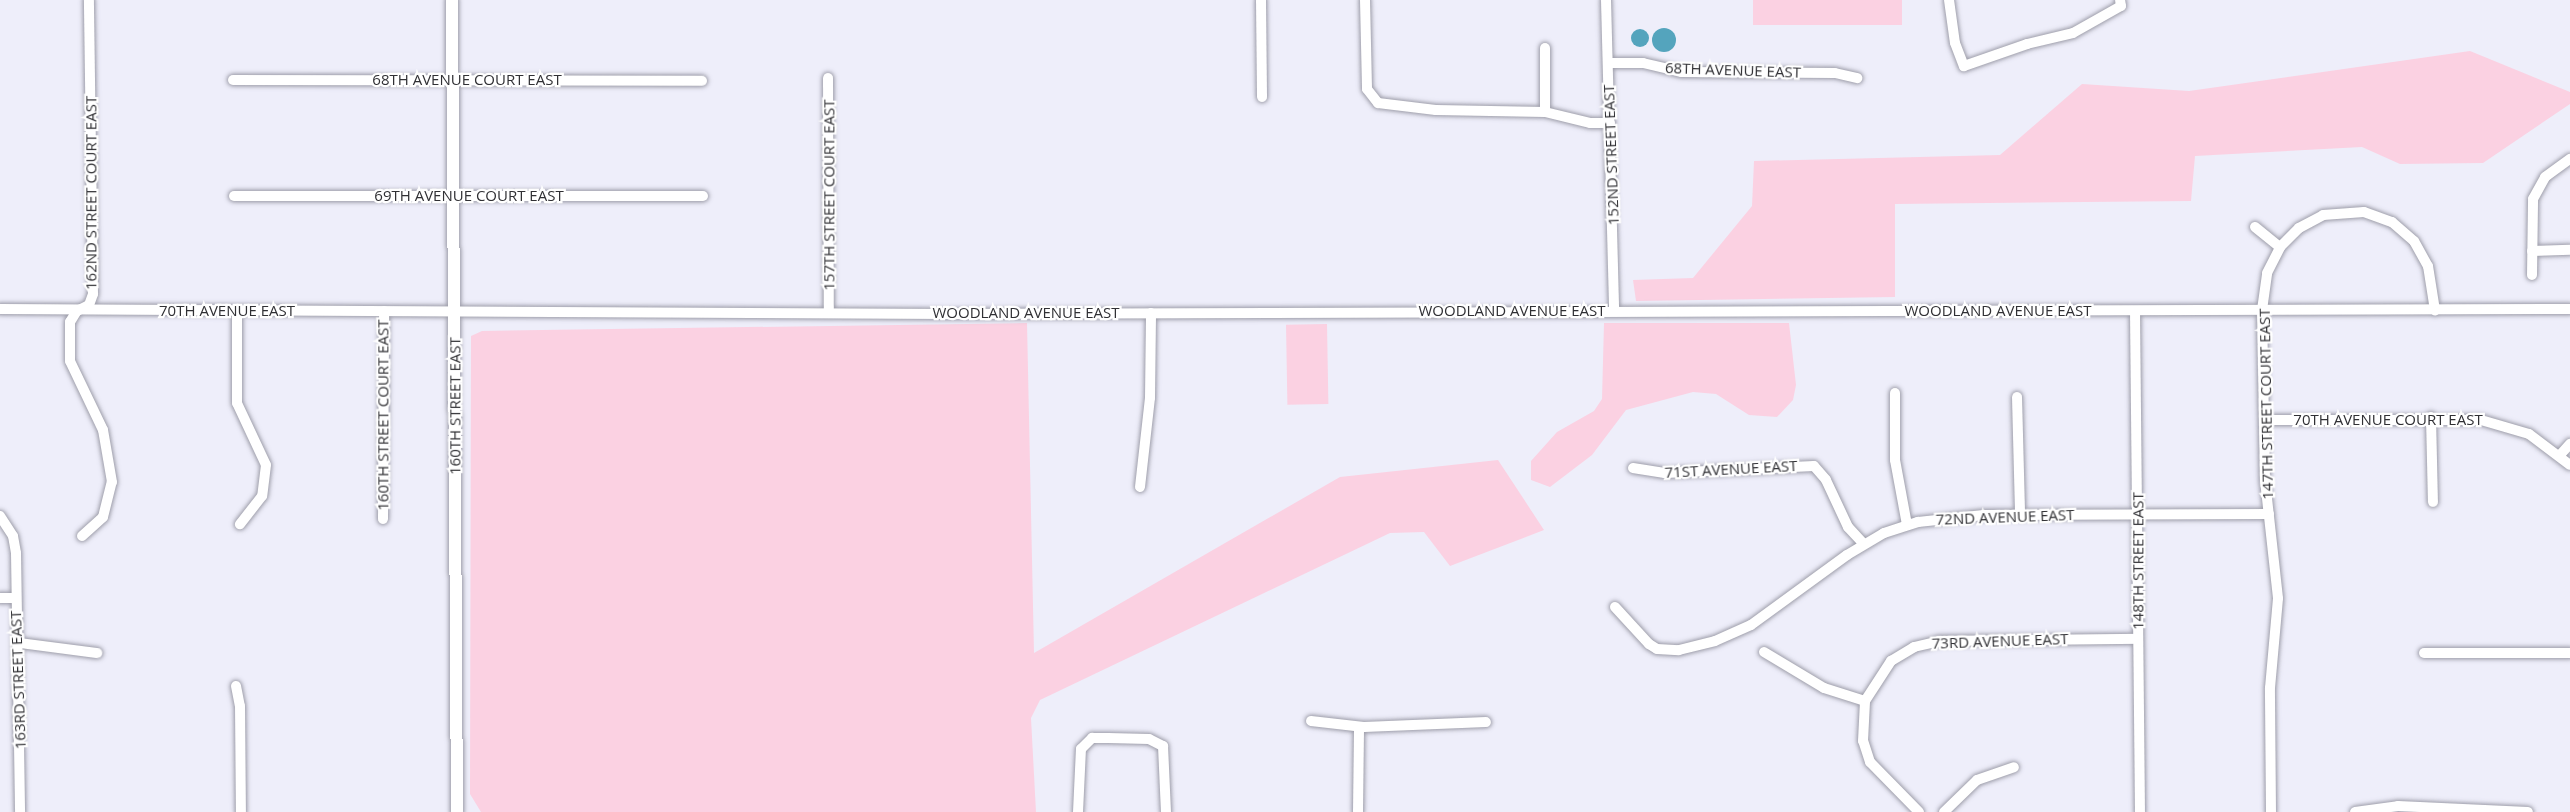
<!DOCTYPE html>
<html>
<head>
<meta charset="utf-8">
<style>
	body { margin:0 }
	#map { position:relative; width:2570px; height:812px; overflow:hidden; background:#eeeefa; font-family:"Open Sans",sans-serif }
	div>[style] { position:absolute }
	.green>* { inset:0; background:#fbd1e2; transform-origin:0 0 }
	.water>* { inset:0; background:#54a4bd }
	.round { border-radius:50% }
	.roads { filter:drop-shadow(0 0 2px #9e9eaa) drop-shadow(0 0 2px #9e9eaa) }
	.minor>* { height:10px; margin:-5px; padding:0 5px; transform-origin:5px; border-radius:5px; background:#fff }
	.major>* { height:12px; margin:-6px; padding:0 6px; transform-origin:6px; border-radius:6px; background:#fff }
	span { translate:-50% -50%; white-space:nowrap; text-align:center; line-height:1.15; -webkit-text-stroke:4.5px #fff; paint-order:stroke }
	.street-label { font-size:15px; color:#303034 }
</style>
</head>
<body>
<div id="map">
	<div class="green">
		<i style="left:1753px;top:0;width:149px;height:25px"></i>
		<i style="clip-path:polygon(2470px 51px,2570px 92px,2570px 104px,2483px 163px,2400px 164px,2362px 147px,2195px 156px,2191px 201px,1895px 204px,1895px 297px,1636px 301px,1633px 280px,1693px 278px,1752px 206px,1754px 161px,2000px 155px,2082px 84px,2189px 91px)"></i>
		<i style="clip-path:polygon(1027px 323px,1034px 653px,1340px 477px,1498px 460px,1544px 530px,1450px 566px,1424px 532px,1390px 533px,1040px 700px,1031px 718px,1036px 812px,481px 812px,470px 794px,471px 336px,482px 331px)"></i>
		<i style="clip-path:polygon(1604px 323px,1789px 323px,1796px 385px,1793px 400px,1777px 417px,1749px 415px,1716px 394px,1693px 392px,1626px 410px,1592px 455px,1550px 487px,1531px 480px,1531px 461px,1557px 432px,1594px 411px,1602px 399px)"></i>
		<i style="left:1327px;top:324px;width:80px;height:41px;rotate:89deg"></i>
	</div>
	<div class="water">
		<i class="round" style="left:1652px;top:28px;width:24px;height:24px"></i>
		<i class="round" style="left:1631px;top:29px;width:18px;height:18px"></i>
	</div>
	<div class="roads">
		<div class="minor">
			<i style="left:1261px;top:0;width:97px;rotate:89.4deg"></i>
			<i style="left:1365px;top:0;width:89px;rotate:88.7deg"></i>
			<i style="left:1367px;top:89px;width:18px;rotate:52deg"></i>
			<i style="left:1378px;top:103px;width:58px;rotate:6.9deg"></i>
			<i style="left:1436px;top:110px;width:109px;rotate:1.1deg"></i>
			<i style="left:1545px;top:112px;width:46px;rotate:13.7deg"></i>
			<i style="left:1590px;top:123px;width:20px"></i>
			<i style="left:1606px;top:0;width:310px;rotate:88.5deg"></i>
			<i style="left:1949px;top:0;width:43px;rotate:82.1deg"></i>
			<i style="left:1955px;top:43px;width:25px;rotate:69deg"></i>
			<i style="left:1964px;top:66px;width:67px;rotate:-19.2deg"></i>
			<i style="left:2027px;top:44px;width:47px;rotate:-13.4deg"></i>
			<i style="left:2073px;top:33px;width:55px;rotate:-29.4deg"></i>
			<i style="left:2121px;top:6px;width:6px;rotate:-99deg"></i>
			<i style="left:1545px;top:48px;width:64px;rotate:90deg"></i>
			<i style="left:1608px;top:63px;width:35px"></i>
			<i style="left:1643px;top:63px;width:39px;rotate:13deg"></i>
			<i style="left:1681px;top:72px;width:154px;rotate:0.4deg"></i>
			<i style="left:1835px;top:73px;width:23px;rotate:13deg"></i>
			<i style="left:828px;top:78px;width:234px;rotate:89.8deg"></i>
			<i style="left:233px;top:80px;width:469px;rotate:0.1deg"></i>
			<i style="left:234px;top:196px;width:469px"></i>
			<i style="left:2255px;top:227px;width:32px;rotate:39deg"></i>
			<i style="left:2532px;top:251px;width:38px;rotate:-2deg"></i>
			<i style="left:2532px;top:275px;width:76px;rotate:-89.2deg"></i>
			<i style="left:2533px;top:199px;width:25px;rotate:-61deg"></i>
			<i style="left:2545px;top:177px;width:31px;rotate:-36deg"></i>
			<i style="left:0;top:309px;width:950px;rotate:0.3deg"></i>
			<i style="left:950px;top:314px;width:1620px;rotate:-0.18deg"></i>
			<i style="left:237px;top:311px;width:92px;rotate:90deg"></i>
			<i style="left:237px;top:403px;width:68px;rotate:64.9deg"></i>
			<i style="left:266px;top:465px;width:31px;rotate:97deg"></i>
			<i style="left:262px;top:496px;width:36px;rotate:128deg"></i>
			<i style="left:2135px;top:311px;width:501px;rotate:89.43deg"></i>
			<i style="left:1895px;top:393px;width:67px;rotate:90deg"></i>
			<i style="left:1895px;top:460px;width:66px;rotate:79.5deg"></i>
			<i style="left:2017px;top:397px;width:118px;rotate:88.5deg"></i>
			<i style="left:2431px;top:417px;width:85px;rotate:88.7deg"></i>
			<i style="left:2264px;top:420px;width:217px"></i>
			<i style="left:2481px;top:420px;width:50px;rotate:16.3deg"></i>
			<i style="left:2529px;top:434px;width:51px;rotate:37.1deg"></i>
			<i style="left:2560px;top:455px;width:15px;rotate:-48deg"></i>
			<i style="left:1633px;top:468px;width:32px;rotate:9deg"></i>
			<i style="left:1665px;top:473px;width:149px;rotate:-2.7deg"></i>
			<i style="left:1814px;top:466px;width:18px;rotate:49deg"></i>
			<i style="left:1826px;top:480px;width:52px;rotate:64.9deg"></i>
			<i style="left:1848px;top:527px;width:23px;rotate:47deg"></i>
			<i style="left:1140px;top:487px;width:90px;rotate:-83.6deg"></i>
			<i style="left:1150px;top:398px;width:85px;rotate:-89.3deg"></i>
			<i style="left:0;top:516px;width:24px;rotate:57deg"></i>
			<i style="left:13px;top:536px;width:17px;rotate:80deg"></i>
			<i style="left:16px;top:553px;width:259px;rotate:89.1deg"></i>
			<i style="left:383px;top:519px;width:208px;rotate:-89.7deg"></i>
			<i style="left:82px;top:536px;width:28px;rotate:-42deg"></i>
			<i style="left:103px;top:517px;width:36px;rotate:-76deg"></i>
			<i style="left:112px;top:482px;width:53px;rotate:-99.8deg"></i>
			<i style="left:103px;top:430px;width:76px;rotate:-115.6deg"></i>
			<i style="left:70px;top:361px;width:39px;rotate:-90deg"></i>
			<i style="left:70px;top:322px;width:13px;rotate:-58deg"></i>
			<i style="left:77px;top:311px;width:13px;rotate:-27deg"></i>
			<i style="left:89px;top:305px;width:12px;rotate:-70deg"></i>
			<i style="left:93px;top:294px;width:294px;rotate:-90.8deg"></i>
			<i style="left:0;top:598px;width:14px"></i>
			<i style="left:1615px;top:607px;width:50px;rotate:47.4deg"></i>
			<i style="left:1649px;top:644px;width:9px;rotate:32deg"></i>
			<i style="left:1657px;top:649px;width:22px;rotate:3deg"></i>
			<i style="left:1679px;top:650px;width:37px;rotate:-14deg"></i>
			<i style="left:1715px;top:641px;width:39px;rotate:-24deg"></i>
			<i style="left:1751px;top:625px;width:119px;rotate:-36.1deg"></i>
			<i style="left:1847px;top:555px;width:43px;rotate:-30.7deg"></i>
			<i style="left:1884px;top:533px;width:36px;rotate:-18deg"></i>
			<i style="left:1918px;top:522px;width:66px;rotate:-6.1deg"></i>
			<i style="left:1984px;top:515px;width:285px;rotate:-0.2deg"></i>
			<i style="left:20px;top:643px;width:78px;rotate:7.4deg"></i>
			<i style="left:1764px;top:652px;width:70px;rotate:31deg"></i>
			<i style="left:1824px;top:688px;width:43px;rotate:17.6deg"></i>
			<i style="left:2424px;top:653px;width:146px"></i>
			<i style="left:236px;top:686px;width:20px;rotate:79deg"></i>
			<i style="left:240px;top:706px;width:106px;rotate:89.5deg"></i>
			<i style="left:1311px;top:721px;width:53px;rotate:6.5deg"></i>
			<i style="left:1364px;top:727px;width:122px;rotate:-2.3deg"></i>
			<i style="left:1078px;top:812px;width:63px;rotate:-87.3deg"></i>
			<i style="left:1081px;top:749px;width:16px;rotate:-45deg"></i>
			<i style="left:1092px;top:738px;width:16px"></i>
			<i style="left:1108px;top:738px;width:41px;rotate:1.4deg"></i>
			<i style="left:1149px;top:739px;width:16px;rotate:27deg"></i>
			<i style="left:1163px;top:746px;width:66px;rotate:87.4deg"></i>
			<i style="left:1358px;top:812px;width:85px;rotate:-89.3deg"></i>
			<i style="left:1919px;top:812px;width:70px;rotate:-134.4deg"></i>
			<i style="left:1870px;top:762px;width:22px;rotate:-108deg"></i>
			<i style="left:1863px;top:741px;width:40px;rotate:-87.1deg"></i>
			<i style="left:1865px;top:701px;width:48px;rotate:-57deg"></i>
			<i style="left:1891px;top:661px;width:27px;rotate:-31deg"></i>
			<i style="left:1914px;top:647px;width:26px;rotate:-13deg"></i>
			<i style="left:1939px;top:641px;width:199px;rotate:-0.6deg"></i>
			<i style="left:1944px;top:812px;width:46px;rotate:-44.1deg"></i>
			<i style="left:1977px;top:780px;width:39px;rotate:-19deg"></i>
			<i style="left:2271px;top:812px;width:124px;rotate:-90.5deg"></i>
			<i style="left:2270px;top:688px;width:90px;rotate:-84.9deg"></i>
			<i style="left:2278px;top:598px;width:119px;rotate:-96.3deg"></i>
			<i style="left:2265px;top:480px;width:170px;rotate:-91deg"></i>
			<i style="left:2262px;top:310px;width:37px;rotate:-82deg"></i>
			<i style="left:2267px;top:273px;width:29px;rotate:-63deg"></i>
			<i style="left:2280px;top:247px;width:27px;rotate:-45deg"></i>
			<i style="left:2299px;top:228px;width:27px;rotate:-28deg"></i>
			<i style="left:2323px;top:215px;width:41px;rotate:-4.2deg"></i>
			<i style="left:2364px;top:212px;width:30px;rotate:20deg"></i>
			<i style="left:2392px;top:222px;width:29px;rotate:41deg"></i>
			<i style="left:2414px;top:241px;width:29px;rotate:61deg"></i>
			<i style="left:2428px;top:266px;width:45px;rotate:81deg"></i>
			<i style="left:2355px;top:812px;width:43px;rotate:-7.9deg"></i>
			<i style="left:2398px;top:806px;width:130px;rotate:2.6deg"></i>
		</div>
		<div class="major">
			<i style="left:452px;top:0;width:812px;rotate:89.65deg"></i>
		</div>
	</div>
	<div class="street-label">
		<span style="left:1733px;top:70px;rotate:2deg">68TH AVENUE EAST</span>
		<span style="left:467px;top:80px">68TH AVENUE COURT EAST</span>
		<span style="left:1611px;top:155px;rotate:-92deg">152ND STREET EAST</span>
		<span style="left:91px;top:193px;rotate:-90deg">162ND STREET COURT EAST</span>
		<span style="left:829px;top:195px;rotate:-90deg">157TH STREET COURT EAST</span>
		<span style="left:469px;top:196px">69TH AVENUE COURT EAST</span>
		<span style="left:227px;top:311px">70TH AVENUE EAST</span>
		<span style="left:1512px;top:311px">WOODLAND AVENUE EAST</span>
		<span style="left:1998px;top:311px">WOODLAND AVENUE EAST</span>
		<span style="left:1026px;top:313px">WOODLAND AVENUE EAST</span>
		<span style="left:2266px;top:404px;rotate:-91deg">147TH STREET COURT EAST</span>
		<span style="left:455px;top:406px;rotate:-90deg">160TH STREET EAST</span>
		<span style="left:383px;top:415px;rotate:-90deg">160TH STREET COURT EAST</span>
		<span style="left:2388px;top:420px">70TH AVENUE COURT EAST</span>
		<span style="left:1731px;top:469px;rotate:-3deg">71ST AVENUE EAST</span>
		<span style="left:2005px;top:517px;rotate:-2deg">72ND AVENUE EAST</span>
		<span style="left:2138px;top:561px;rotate:-90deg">148TH STREET EAST</span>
		<span style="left:2000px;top:641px;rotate:-2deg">73RD AVENUE EAST</span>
		<span style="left:18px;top:680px;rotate:-92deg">163RD STREET EAST</span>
	</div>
</div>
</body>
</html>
